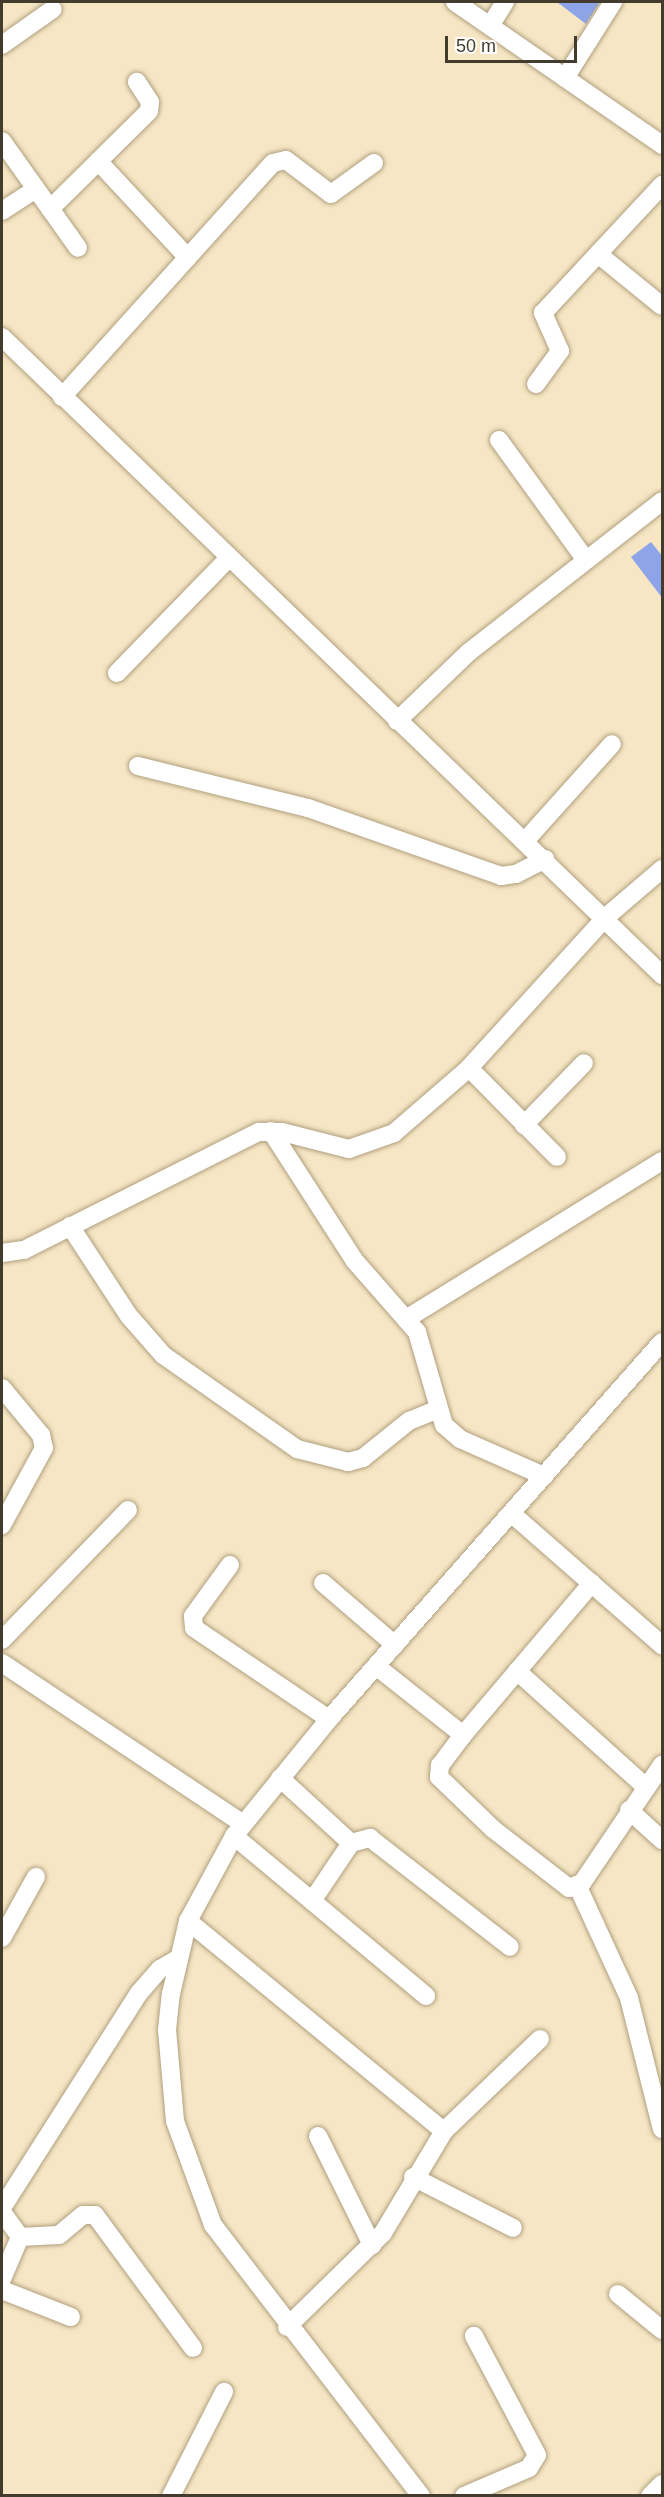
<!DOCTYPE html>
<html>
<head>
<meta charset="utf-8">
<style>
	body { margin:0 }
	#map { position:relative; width:664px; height:2497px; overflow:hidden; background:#f6e6c3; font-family:Arial,sans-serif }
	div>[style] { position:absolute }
	.building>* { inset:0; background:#8da5e8 }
	.roads { filter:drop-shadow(0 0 2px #b0a080) drop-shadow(0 0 2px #b0a080) }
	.minor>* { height:18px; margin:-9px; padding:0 9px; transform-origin:9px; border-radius:9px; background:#fff }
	span { translate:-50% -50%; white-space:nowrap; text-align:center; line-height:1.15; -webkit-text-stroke:5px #fff; paint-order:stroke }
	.frame { position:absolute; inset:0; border:3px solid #433c2e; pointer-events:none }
	.scale { position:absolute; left:445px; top:36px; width:132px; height:27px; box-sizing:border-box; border:3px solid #433c2e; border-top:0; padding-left:8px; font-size:18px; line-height:21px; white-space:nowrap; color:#433c2e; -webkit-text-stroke:4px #fff; paint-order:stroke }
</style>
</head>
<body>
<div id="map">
	<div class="building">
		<i style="clip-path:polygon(557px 2px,600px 2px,586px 24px)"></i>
		<i style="clip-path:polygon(651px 542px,663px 557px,663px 599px,631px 557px)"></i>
	</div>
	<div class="roads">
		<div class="minor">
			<i style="left:455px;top:2px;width:252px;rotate:34.6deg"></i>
			<i style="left:490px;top:26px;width:28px;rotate:-58deg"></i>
			<i style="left:2px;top:45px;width:62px;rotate:-35.2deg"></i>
			<i style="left:565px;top:78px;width:90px;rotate:-57.7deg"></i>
			<i style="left:2px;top:141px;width:131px;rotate:54.6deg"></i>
			<i style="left:98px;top:161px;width:132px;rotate:47.1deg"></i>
			<i style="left:50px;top:209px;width:139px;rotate:-44.7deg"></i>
			<i style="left:149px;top:111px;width:9px;rotate:-84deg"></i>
			<i style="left:150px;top:102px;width:24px;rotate:-123deg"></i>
			<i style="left:2px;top:211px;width:40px;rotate:-32.9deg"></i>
			<i style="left:598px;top:254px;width:82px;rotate:39.1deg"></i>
			<i style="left:2px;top:337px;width:918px;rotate:44.03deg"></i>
			<i style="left:536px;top:384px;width:41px;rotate:-54deg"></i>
			<i style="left:560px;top:351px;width:42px;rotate:-114.1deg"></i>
			<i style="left:543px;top:313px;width:175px;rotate:-47.1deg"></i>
			<i style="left:62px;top:397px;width:315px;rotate:-48deg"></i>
			<i style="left:273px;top:163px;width:13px;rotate:-13deg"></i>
			<i style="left:286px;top:160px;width:56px;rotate:37.1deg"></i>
			<i style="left:331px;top:194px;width:53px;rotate:-35.8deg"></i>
			<i style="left:499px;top:440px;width:148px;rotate:54.1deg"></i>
			<i style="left:117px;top:673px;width:159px;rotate:-45.8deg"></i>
			<i style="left:397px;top:721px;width:100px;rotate:-43.8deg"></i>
			<i style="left:469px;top:652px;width:245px;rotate:-38deg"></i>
			<i style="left:138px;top:766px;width:175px;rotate:13.9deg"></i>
			<i style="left:308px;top:808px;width:205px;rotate:19.4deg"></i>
			<i style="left:501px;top:876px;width:15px;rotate:-8deg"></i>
			<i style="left:516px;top:874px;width:33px;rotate:-27deg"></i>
			<i style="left:525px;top:841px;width:130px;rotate:-48.1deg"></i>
			<i style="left:469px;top:1068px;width:125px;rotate:45.3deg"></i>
			<i style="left:524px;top:1125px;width:86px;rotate:-45.9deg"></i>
			<i style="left:271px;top:1131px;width:153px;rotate:57.2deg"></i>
			<i style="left:354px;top:1260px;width:96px;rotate:48.8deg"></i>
			<i style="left:417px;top:1332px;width:97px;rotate:73.8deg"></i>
			<i style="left:444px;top:1425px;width:21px;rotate:41deg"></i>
			<i style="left:460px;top:1439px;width:92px;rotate:23.8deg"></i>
			<i style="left:70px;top:1226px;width:108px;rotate:56.8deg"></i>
			<i style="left:129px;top:1316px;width:52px;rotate:48.9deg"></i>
			<i style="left:163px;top:1355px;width:164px;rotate:35deg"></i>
			<i style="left:297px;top:1449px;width:53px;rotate:14.3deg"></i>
			<i style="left:348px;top:1462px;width:16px;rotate:-15deg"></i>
			<i style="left:363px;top:1458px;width:59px;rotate:-38.8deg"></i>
			<i style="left:409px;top:1421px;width:29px;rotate:-22deg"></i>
			<i style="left:2px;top:1253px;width:22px;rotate:-8deg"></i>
			<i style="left:24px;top:1250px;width:263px;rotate:-26.7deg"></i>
			<i style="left:259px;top:1132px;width:23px"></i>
			<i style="left:282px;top:1132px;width:69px;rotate:14.2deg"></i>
			<i style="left:349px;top:1149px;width:48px;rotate:-19.6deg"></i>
			<i style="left:394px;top:1133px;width:99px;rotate:-40.9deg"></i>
			<i style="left:469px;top:1068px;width:204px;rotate:-47.8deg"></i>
			<i style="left:606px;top:917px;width:74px;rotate:-40.6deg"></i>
			<i style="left:406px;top:1319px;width:301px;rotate:-31.7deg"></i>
			<i style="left:2px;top:1388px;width:61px;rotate:50.3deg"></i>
			<i style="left:41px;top:1435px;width:13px;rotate:77deg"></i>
			<i style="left:44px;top:1448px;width:88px;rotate:118.6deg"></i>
			<i style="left:511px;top:1513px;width:201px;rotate:41.2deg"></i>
			<i style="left:230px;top:1565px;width:63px;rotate:126deg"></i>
			<i style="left:193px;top:1616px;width:12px;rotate:85deg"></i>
			<i style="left:194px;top:1628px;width:163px;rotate:34deg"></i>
			<i style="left:323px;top:1583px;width:95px;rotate:40.7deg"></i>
			<i style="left:592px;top:1583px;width:199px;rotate:130.3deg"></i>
			<i style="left:463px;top:1735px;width:38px;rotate:127deg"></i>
			<i style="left:440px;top:1765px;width:12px;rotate:95deg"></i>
			<i style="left:439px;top:1777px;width:75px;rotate:43.9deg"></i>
			<i style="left:493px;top:1829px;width:96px;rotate:37.8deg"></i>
			<i style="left:569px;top:1888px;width:14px;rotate:-21deg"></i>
			<i style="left:582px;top:1883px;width:143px;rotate:-55.9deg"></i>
			<i style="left:2px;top:1640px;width:181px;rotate:-45.9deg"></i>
			<i style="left:2px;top:1663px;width:290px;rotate:33.7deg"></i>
			<i style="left:376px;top:1666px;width:111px;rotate:38.4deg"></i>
			<i style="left:517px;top:1671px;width:173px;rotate:42deg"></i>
			<i style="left:280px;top:1778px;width:96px;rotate:42.5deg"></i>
			<i style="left:629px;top:1810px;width:45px;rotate:42.3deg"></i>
			<i style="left:234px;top:1836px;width:250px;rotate:39.8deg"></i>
			<i style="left:578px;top:1887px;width:122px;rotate:65.3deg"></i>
			<i style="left:629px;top:1998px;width:135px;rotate:75.9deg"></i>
			<i style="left:312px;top:1901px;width:70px;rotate:-56.1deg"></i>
			<i style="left:351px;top:1843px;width:20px;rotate:-15deg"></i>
			<i style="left:370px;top:1838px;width:177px;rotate:37.9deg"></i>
			<i style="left:188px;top:1921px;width:331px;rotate:39.4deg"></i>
			<i style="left:2px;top:1938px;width:70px;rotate:-60.9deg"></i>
			<i style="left:318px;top:2136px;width:122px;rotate:63.6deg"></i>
			<i style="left:413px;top:2177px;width:112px;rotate:27deg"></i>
			<i style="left:2px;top:2208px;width:255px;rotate:-57.5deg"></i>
			<i style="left:139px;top:1993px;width:32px;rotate:-49deg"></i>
			<i style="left:160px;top:1969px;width:22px;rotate:-30deg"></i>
			<i style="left:2px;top:2212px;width:31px;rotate:54deg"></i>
			<i style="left:20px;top:2237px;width:46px;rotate:113.2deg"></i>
			<i style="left:20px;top:2237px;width:39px;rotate:-3deg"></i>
			<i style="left:59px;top:2235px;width:31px;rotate:-40deg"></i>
			<i style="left:83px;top:2215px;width:12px"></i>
			<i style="left:95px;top:2215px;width:165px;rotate:53.6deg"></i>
			<i style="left:2px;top:2290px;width:74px;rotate:21.4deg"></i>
			<i style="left:618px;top:2294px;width:57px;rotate:39.3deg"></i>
			<i style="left:287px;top:2327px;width:134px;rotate:-44.4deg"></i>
			<i style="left:383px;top:2233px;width:119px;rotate:-59.1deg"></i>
			<i style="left:444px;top:2131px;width:133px;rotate:-43.8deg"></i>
			<i style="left:171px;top:2496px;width:117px;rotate:-63deg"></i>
			<i style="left:421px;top:2496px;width:342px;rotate:-127.5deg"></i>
			<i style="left:213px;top:2225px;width:111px;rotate:-110.1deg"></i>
			<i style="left:175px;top:2121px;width:91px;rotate:-95deg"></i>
			<i style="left:167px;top:2030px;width:36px;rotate:-84deg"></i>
			<i style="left:171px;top:1994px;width:75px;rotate:-76.9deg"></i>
			<i style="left:188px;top:1921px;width:97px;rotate:-61.6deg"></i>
			<i style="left:234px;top:1836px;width:151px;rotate:-50.9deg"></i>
			<i style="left:329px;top:1719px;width:503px;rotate:-48.55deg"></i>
			<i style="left:464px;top:2496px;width:71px;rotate:-23.3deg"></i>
			<i style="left:529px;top:2468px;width:15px;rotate:-58deg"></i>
			<i style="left:537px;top:2455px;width:135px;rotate:-117.9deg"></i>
			<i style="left:650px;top:2496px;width:17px;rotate:-45deg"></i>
		</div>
	</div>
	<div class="frame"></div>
	<div class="scale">50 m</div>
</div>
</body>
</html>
